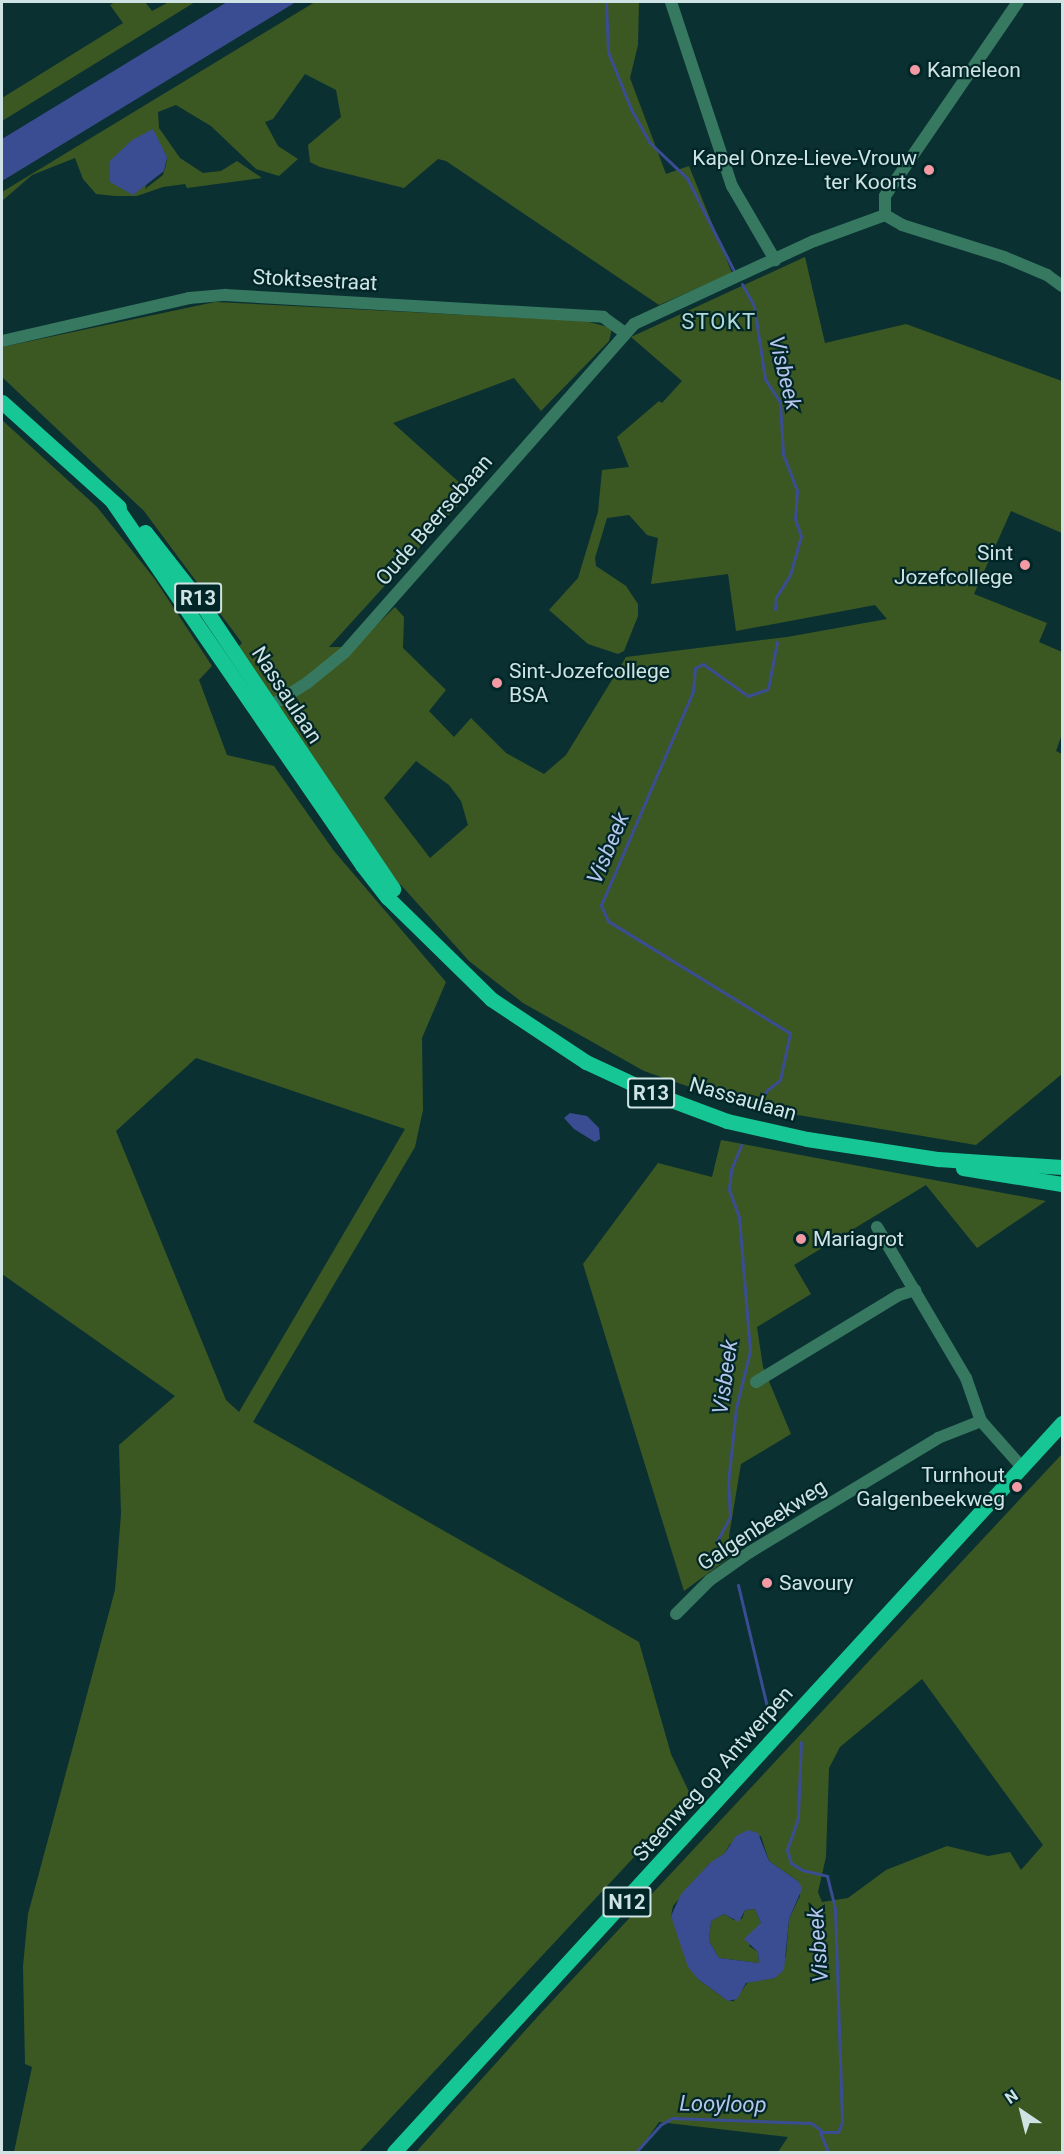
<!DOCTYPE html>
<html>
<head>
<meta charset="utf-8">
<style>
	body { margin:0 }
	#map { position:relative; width:1064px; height:2154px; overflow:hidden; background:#0b3032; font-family:Roboto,sans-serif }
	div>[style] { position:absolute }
	.green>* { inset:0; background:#3c5822 }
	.water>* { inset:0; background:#3a4d92 }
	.stream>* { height:3px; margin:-1.5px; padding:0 1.5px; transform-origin:1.5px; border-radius:1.5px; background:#3a4d92 }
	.minor>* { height:12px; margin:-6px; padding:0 6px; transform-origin:6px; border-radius:6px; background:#377960 }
	.major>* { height:15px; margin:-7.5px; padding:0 7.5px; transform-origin:7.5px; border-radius:7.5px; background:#16c795 }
	.dots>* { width:16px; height:16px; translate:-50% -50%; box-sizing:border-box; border:3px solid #012628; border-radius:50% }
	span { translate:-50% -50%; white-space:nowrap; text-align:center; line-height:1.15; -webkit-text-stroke:4.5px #012628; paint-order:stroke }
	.shield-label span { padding:2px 4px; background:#012628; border:2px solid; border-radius:4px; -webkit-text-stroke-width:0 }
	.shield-label { font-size:20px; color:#d0e3e4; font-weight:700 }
	.poi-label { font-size:21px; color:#d0e3e4 }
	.left { translate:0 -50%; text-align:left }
	.right { translate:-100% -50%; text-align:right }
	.street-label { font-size:21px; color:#d0e3e4 }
	.neighbourhood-label { font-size:22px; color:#b2d9db; letter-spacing:1.5px }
	.water-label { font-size:22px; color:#b7c5ed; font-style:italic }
	.frame { position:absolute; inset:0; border:3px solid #d0e3e4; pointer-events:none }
	.north { position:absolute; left:992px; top:2082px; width:60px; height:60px; -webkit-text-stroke:4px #012628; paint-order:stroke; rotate:325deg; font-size:16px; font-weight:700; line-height:24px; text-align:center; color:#d0e3e4 }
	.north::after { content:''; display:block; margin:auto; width:21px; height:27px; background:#d0e3e4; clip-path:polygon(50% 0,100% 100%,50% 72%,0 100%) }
</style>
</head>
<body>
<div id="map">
	<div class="green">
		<i style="clip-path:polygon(115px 2px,145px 2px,152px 11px,169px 2px,195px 2px,2px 121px,2px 98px,123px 23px,110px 5px)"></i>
		<i style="clip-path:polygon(evenodd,315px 2px,639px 2px,638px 45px,630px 78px,666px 174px,689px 166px,732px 273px,659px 305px,446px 161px,438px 159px,404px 188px,320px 167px,310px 162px,308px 145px,341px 117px,336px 90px,305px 74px,273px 119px,265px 122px,278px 146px,298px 159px,279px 176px,256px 169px,211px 126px,176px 105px,158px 112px,159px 128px,180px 158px,203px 173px,221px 171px,237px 161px,262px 178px,187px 188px,185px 184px,163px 187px,137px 196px,115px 196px,96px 194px,83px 179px,75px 158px,32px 175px,2px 201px,2px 192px,315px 2px,158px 140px,167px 157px,166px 165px,163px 175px,145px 189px,158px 140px)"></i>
		<i style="clip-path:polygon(evenodd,805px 257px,825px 343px,906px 324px,1062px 381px,1062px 533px,1011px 511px,974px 594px,1047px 623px,1039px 642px,1062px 652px,1062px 734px,1056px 751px,1062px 754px,1062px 1074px,976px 1145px,744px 1106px,644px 1071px,523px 1003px,469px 961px,401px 885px,390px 880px,237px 648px,242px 643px,144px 511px,2px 377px,2px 347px,215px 302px,585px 321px,612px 328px,609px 341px,541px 411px,514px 378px,393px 423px,470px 492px,329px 647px,354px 647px,395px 607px,404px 617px,403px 648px,446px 690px,429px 711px,454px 737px,471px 718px,506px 753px,544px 774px,566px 755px,626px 657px,787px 637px,887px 619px,875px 605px,736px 631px,728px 574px,651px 584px,658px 538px,647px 535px,629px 515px,607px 518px,595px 558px,596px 566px,626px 586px,638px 604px,638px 616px,624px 651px,618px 654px,588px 644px,549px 610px,578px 578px,598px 512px,602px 470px,629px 467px,617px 437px,659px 401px,662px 403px,682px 381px,631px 337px,805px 257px,416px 761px,449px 785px,461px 801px,468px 825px,430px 858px,384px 798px,416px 761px)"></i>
		<i style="clip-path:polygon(evenodd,2px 420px,97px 507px,154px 578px,212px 666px,199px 680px,227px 755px,274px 766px,334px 851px,446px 982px,422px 1038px,423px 1110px,415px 1147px,253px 1422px,639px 1642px,671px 1754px,691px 1796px,359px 2152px,14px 2152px,32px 2067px,25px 2064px,23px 1966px,28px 1914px,115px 1590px,121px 1514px,119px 1445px,175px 1396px,2px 1274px,2px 420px,196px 1058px,405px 1129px,239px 1412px,226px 1400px,116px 1131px,196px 1058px)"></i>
		<i style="clip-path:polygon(721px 1140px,1046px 1201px,977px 1248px,926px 1185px,794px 1265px,811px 1294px,757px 1327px,763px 1367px,791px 1434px,741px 1464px,729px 1536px,733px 1555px,684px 1591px,583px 1264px,658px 1163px,712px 1177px)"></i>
		<i style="clip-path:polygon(evenodd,1062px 1454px,1062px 2152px,778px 2152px,788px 2137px,659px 2122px,638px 2152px,416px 2152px,540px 2014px,1062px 1454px,922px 1679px,1043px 1845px,1021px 1870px,1010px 1852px,988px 1856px,947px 1846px,886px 1870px,848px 1898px,822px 1902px,818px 1892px,826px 1857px,829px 1768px,840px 1747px,922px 1679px,1062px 1454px,761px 1836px,769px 1861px,799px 1882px,800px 1896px,789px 1919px,786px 1956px,775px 1978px,748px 1982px,734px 2001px,728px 2001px,698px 1979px,671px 1916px,673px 1906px,709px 1864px,725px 1853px,730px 1844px,761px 1836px)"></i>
		<i style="clip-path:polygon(755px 1909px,761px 1923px,749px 1946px,758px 1952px,759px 1963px,719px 1958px,709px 1941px,711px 1921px,724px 1914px,734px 1920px,742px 1919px,745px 1910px)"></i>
	</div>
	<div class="water">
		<i style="clip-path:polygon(227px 2px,296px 2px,2px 181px,2px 139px)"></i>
		<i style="clip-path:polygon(153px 129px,167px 157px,164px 171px,133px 195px,110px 182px,110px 161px,132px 140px)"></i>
		<i style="clip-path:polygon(570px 1113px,587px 1116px,599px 1128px,600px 1139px,595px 1142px,574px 1129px,564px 1118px)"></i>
		<i style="clip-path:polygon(evenodd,748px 1830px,758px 1833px,769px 1861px,799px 1882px,802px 1889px,789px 1919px,784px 1970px,775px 1978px,746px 1983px,737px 1999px,728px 2001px,698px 1979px,688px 1967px,671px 1916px,681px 1894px,711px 1862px,725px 1853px,736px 1836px,748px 1830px,755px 1909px,761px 1923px,744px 1939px,758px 1952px,759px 1963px,719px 1958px,709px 1941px,711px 1921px,724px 1914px,739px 1922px,745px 1910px,755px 1909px)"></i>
	</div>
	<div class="stream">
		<i style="left:606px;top:2px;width:50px;rotate:87.7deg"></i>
		<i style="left:608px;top:52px;width:61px;rotate:68deg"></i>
		<i style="left:631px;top:109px;width:38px;rotate:61deg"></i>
		<i style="left:649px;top:142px;width:52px;rotate:43.5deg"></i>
		<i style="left:687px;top:178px;width:106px;rotate:63.2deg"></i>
		<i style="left:742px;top:284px;width:25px;rotate:61deg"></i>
		<i style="left:754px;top:306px;width:74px;rotate:81.4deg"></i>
		<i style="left:765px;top:379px;width:27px;rotate:57deg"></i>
		<i style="left:780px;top:402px;width:52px;rotate:86.7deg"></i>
		<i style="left:783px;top:454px;width:40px;rotate:69deg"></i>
		<i style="left:797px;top:491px;width:28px;rotate:94deg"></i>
		<i style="left:795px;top:519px;width:18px;rotate:71deg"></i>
		<i style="left:801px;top:536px;width:41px;rotate:105.8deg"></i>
		<i style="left:790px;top:575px;width:26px;rotate:122deg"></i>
		<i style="left:776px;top:597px;width:12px;rotate:95deg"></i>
		<i style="left:758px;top:1107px;width:18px;rotate:-63deg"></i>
		<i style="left:766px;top:1091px;width:18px;rotate:-38deg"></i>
		<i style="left:780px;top:1080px;width:48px;rotate:-78deg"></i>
		<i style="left:790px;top:1033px;width:214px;rotate:-148.4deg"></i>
		<i style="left:608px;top:921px;width:17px;rotate:-114deg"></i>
		<i style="left:601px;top:905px;width:233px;rotate:-66.7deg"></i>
		<i style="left:693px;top:691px;width:23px;rotate:-85deg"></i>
		<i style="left:695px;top:668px;width:9px;rotate:-27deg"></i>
		<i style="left:703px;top:664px;width:55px;rotate:35.4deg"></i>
		<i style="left:748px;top:696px;width:21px;rotate:-19deg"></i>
		<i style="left:768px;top:689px;width:48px;rotate:-79.2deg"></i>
		<i style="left:717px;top:1541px;width:27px;rotate:-62deg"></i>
		<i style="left:730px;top:1517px;width:34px;rotate:-93deg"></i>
		<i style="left:728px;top:1483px;width:75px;rotate:-83.9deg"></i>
		<i style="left:736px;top:1408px;width:59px;rotate:-76.2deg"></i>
		<i style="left:750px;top:1351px;width:134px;rotate:-94.7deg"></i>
		<i style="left:739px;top:1217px;width:29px;rotate:-110deg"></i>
		<i style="left:729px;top:1190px;width:20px;rotate:-84deg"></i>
		<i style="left:731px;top:1170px;width:27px;rotate:-68deg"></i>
		<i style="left:738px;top:1585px;width:130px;rotate:76.6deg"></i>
		<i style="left:801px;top:1742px;width:76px;rotate:92.3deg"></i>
		<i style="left:798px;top:1818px;width:34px;rotate:109deg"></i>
		<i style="left:787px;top:1850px;width:14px;rotate:73deg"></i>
		<i style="left:791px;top:1863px;width:13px;rotate:32deg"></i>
		<i style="left:802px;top:1870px;width:26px;rotate:13deg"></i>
		<i style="left:827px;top:1876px;width:34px;rotate:76deg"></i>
		<i style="left:835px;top:1909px;width:213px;rotate:88.1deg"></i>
		<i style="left:842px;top:2122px;width:11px;rotate:112deg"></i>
		<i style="left:838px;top:2132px;width:18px;rotate:180deg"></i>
		<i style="left:820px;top:2132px;width:22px;rotate:68deg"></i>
		<i style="left:636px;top:2152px;width:36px;rotate:-48deg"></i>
		<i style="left:660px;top:2125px;width:14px;rotate:-30deg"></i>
		<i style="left:672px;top:2118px;width:139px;rotate:2.1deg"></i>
		<i style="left:811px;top:2123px;width:12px;rotate:35deg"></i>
	</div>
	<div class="minor">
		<i style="left:671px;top:2px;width:194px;rotate:71.7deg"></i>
		<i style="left:732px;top:186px;width:86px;rotate:59.8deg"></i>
		<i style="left:885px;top:215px;width:19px;rotate:-90deg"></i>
		<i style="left:885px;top:196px;width:235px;rotate:-55.6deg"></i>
		<i style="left:885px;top:215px;width:20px;rotate:30deg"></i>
		<i style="left:902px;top:225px;width:107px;rotate:17.4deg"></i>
		<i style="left:1004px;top:257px;width:47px;rotate:22.7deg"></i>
		<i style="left:1047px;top:275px;width:19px;rotate:36deg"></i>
		<i style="left:2px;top:341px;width:192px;rotate:-12.9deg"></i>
		<i style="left:189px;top:298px;width:36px;rotate:-5deg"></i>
		<i style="left:225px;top:295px;width:379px;rotate:3.3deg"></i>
		<i style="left:603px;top:317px;width:27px;rotate:36deg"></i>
		<i style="left:264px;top:710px;width:51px;rotate:-32.1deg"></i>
		<i style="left:307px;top:683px;width:49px;rotate:-39.2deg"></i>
		<i style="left:345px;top:652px;width:437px;rotate:-48.6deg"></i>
		<i style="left:634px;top:324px;width:198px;rotate:-24.8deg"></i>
		<i style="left:814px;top:241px;width:76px;rotate:-20.1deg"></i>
		<i style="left:877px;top:1227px;width:175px;rotate:59.5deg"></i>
		<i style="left:966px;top:1378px;width:46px;rotate:70.8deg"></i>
		<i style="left:981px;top:1421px;width:60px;rotate:48.4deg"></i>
		<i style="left:756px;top:1382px;width:167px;rotate:-31.3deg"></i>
		<i style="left:899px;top:1295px;width:17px;rotate:-17deg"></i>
		<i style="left:676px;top:1614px;width:48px;rotate:-45deg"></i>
		<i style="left:710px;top:1580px;width:49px;rotate:-35deg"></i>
		<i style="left:750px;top:1552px;width:220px;rotate:-31.2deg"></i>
		<i style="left:938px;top:1438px;width:46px;rotate:-21.6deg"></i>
	</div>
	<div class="major">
		<i style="left:2px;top:402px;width:157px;rotate:41.9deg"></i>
		<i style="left:112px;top:501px;width:442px;rotate:55.5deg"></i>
		<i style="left:362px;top:865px;width:41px;rotate:52deg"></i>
		<i style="left:387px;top:897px;width:146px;rotate:44.4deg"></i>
		<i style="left:491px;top:999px;width:114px;rotate:33.6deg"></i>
		<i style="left:586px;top:1062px;width:76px;rotate:24.9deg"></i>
		<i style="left:655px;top:1094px;width:77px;rotate:20.6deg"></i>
		<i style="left:727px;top:1121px;width:82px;rotate:12.7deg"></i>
		<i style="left:807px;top:1139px;width:133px;rotate:8.7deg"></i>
		<i style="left:938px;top:1159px;width:124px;rotate:3.7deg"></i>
		<i style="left:145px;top:532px;width:94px;rotate:51.9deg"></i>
		<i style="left:203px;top:606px;width:341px;rotate:56.1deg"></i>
		<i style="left:963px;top:1168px;width:100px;rotate:9.2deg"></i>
		<i style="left:394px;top:2152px;width:989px;rotate:-47.5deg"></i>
	</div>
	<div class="dots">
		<i style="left:915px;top:70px;background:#f49aa4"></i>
		<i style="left:929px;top:170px;background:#f49aa4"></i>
		<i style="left:1025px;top:565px;background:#f49aa4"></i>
		<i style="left:497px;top:683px;background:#f49aa4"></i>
		<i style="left:801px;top:1239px;background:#f49aa4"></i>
		<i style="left:1017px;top:1487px;background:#f49aa4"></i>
		<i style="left:767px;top:1583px;background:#f49aa4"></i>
	</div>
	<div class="shield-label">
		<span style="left:198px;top:598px">R13</span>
		<span style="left:651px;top:1093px">R13</span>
		<span style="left:627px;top:1902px">N12</span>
	</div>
	<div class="poi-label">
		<span class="left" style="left:927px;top:70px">Kameleon</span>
		<span class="right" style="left:917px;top:170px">Kapel Onze-Lieve-Vrouw<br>ter Koorts</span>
		<span class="right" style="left:1013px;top:565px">Sint<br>Jozefcollege</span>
		<span class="left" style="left:509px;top:683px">Sint-Jozefcollege<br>BSA</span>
		<span class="left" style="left:813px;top:1239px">Mariagrot</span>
		<span class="right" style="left:1005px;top:1487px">Turnhout<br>Galgenbeekweg</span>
		<span class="left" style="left:779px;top:1583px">Savoury</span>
	</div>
	<div class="street-label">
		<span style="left:315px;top:280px;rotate:3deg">Stoktsestraat</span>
		<span style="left:434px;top:520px;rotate:-49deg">Oude Beersebaan</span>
		<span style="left:287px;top:695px;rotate:57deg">Nassaulaan</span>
		<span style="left:743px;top:1099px;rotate:16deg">Nassaulaan</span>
		<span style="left:762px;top:1525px;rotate:-33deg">Galgenbeekweg</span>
		<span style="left:713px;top:1774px;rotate:-48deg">Steenweg op Antwerpen</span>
	</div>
	<div class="neighbourhood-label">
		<span style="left:719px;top:322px">STOKT</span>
	</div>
	<div class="water-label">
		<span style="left:785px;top:373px;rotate:76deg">Visbeek</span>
		<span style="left:608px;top:848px;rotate:-67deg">Visbeek</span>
		<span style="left:725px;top:1377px;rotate:-82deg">Visbeek</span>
		<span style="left:818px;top:1945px;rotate:-94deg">Visbeek</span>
		<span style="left:723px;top:2104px;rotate:1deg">Looyloop</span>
	</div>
	<div class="frame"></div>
	<div class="north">N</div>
</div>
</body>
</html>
